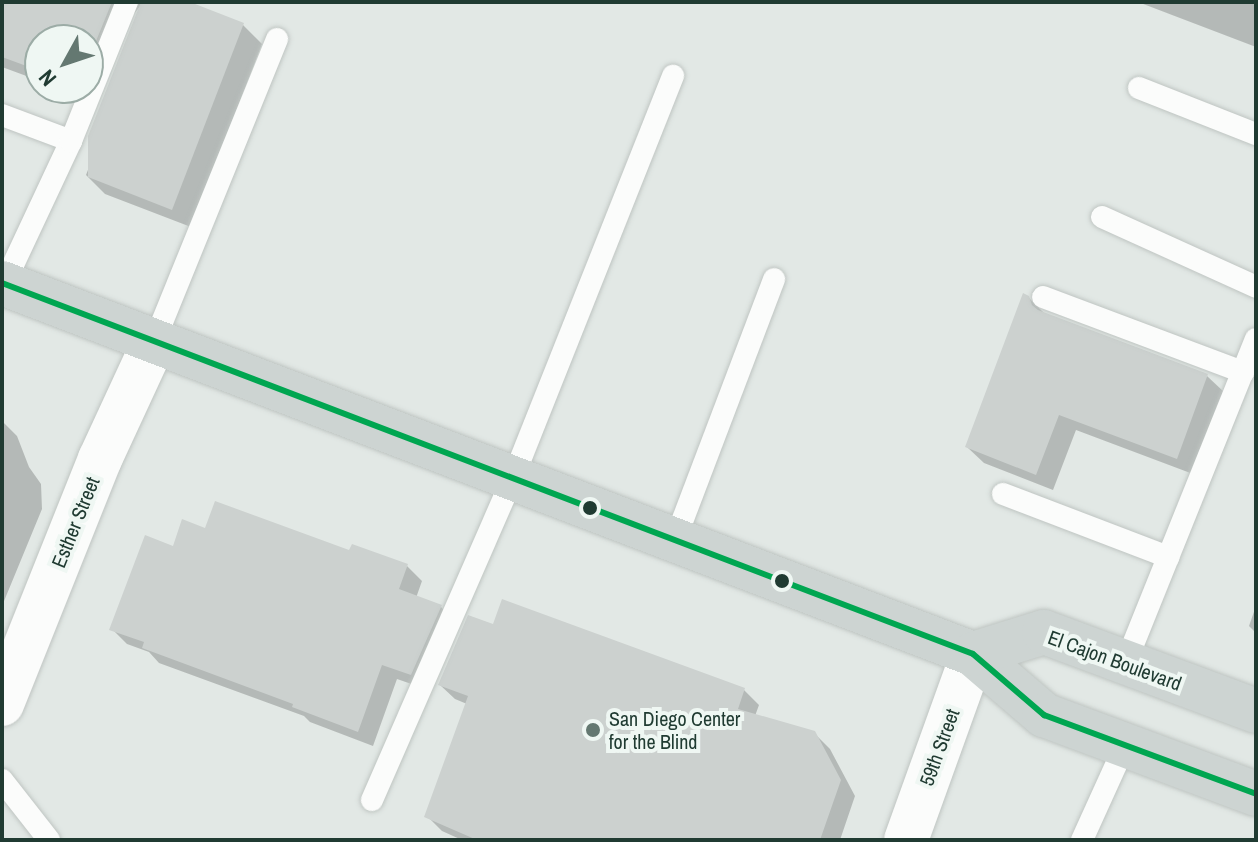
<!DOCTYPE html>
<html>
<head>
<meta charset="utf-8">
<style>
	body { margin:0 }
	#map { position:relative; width:1258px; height:842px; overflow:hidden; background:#e2e8e5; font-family:"Archivo Narrow",sans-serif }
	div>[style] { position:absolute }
	.shadow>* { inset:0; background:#0003 }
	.building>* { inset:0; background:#ccd1cf }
	.roads { filter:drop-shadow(0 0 2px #bfc5c2) drop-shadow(0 0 2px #bfc5c2) }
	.service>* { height:22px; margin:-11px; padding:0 11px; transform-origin:11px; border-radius:11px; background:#fbfcfb }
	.minor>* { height:44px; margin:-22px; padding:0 22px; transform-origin:22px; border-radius:22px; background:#fbfcfb }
	.primary>* { height:44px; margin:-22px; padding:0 22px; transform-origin:22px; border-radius:22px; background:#cdd4d2 }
	.bus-1>* { height:6px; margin:-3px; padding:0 3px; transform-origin:3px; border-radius:3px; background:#00a651 }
	.dots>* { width:22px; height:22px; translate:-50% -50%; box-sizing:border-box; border:4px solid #eff7f3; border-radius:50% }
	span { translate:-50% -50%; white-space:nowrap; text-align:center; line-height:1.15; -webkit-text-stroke:8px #eff7f3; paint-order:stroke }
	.street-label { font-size:20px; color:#203b32 }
	.poi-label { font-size:20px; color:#203b32 }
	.left { translate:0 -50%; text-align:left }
	.frame { position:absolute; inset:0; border:4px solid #203b32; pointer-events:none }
	.north { position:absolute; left:24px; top:24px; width:80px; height:80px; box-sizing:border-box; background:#eff7f3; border:2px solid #9caca6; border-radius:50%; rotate:230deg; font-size:22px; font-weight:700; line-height:32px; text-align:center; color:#203b32 }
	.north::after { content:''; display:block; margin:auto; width:28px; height:36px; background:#647871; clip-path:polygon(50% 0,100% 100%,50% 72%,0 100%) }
</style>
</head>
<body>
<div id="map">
	<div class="shadow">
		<i style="clip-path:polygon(2px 2px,184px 2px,243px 25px,262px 44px,191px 227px,105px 194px,86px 175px,114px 102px,143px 3px,132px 16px,97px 103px,58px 88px,88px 88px,88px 40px,40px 40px,40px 81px,2px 67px)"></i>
		<i style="clip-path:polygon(1138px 2px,1256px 2px,1256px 47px)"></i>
		<i style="clip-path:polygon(1028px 297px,1046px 315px,1207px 376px,1224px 392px,1193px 474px,1076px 430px,1053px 490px,984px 463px,967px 447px)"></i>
		<i style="clip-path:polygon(2px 421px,17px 436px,29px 467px,41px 484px,42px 509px,2px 606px)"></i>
		<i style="clip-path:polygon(206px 530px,407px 566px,422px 581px,416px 598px,441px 607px,456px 622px,426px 689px,397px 679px,373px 746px,310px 722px,304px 716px,159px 663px,149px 652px,127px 644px,112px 629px,174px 548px)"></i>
		<i style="clip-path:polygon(1256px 606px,1256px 633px,1249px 626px)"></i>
		<i style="clip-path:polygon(494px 627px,744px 690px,759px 705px,755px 716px,814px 733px,830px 749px,855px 796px,840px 840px,462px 840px,442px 831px,427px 816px,467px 704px,455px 699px,440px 685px)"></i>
	</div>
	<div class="building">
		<i style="clip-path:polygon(2px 2px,112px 2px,88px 61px,88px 40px,40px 40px,40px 71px,2px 57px)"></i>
		<i style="clip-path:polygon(141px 2px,190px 2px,244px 23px,172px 210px,88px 177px,88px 136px)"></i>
		<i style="clip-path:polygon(1023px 293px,1029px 296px,1032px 305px,1038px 310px,1208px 374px,1177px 459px,1059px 415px,1036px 475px,965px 447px)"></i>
		<i style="clip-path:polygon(215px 501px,349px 550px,352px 544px,408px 564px,399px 589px,442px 605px,411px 675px,382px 665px,358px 732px,292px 707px,293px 704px,142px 648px,144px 642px,109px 630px,145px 535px,173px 546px,182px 519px,205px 528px)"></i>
		<i style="clip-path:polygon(502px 599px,745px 688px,738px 709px,815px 731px,841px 780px,820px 840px,477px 840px,424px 817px,468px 696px,438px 685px,468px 615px,493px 624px)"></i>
	</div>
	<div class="roads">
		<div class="service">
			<i style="left:1139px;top:88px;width:126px;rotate:21.5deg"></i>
			<i style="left:2px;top:115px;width:74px;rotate:20.6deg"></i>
			<i style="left:71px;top:141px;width:158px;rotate:115.1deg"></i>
			<i style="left:71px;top:141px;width:150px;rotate:-68.1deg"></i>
			<i style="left:1102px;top:217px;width:169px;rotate:24.4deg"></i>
			<i style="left:1043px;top:297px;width:214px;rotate:20.6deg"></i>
			<i style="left:154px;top:342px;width:327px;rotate:-67.9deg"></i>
			<i style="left:1003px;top:494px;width:177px;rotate:20.9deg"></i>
			<i style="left:675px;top:540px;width:279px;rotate:-69.2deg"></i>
			<i style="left:1126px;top:662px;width:348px;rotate:-68.1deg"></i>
			<i style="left:2px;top:780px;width:76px;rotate:51.9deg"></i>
			<i style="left:372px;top:800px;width:352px;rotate:-66.4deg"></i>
			<i style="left:513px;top:478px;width:433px;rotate:-68.3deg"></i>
			<i style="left:1082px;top:840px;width:104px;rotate:-65.6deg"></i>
		</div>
		<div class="minor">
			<i style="left:2px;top:704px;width:264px;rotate:-68.2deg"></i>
			<i style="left:100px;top:459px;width:129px;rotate:-65.2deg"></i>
			<i style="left:906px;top:840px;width:198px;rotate:-70.2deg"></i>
		</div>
		<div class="primary">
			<i style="left:2px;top:283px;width:1039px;rotate:20.91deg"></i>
			<i style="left:973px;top:654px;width:94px;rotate:40.7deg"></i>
			<i style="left:1044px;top:715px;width:226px;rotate:20.4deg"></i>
			<i style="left:973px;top:654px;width:74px;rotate:-17.2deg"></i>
			<i style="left:1044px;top:632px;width:226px;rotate:20.4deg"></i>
		</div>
	</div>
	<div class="bus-1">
		<i style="left:2px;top:283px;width:1039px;rotate:20.91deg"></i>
		<i style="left:973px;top:654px;width:94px;rotate:40.7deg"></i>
		<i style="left:1044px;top:715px;width:226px;rotate:20.4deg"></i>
	</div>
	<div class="dots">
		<i style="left:590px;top:508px;background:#203b32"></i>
		<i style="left:782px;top:581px;background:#203b32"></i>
		<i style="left:593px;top:730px;background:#647871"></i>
	</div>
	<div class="street-label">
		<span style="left:75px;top:522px;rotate:-68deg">Esther Street</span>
		<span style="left:1115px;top:660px;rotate:20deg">El Cajon Boulevard</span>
		<span style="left:939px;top:747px;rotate:-70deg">59th Street</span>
	</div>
	<div class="poi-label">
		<span class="left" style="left:609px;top:730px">San Diego Center<br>for the Blind</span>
	</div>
	<div class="frame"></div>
	<div class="north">N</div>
</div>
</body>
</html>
